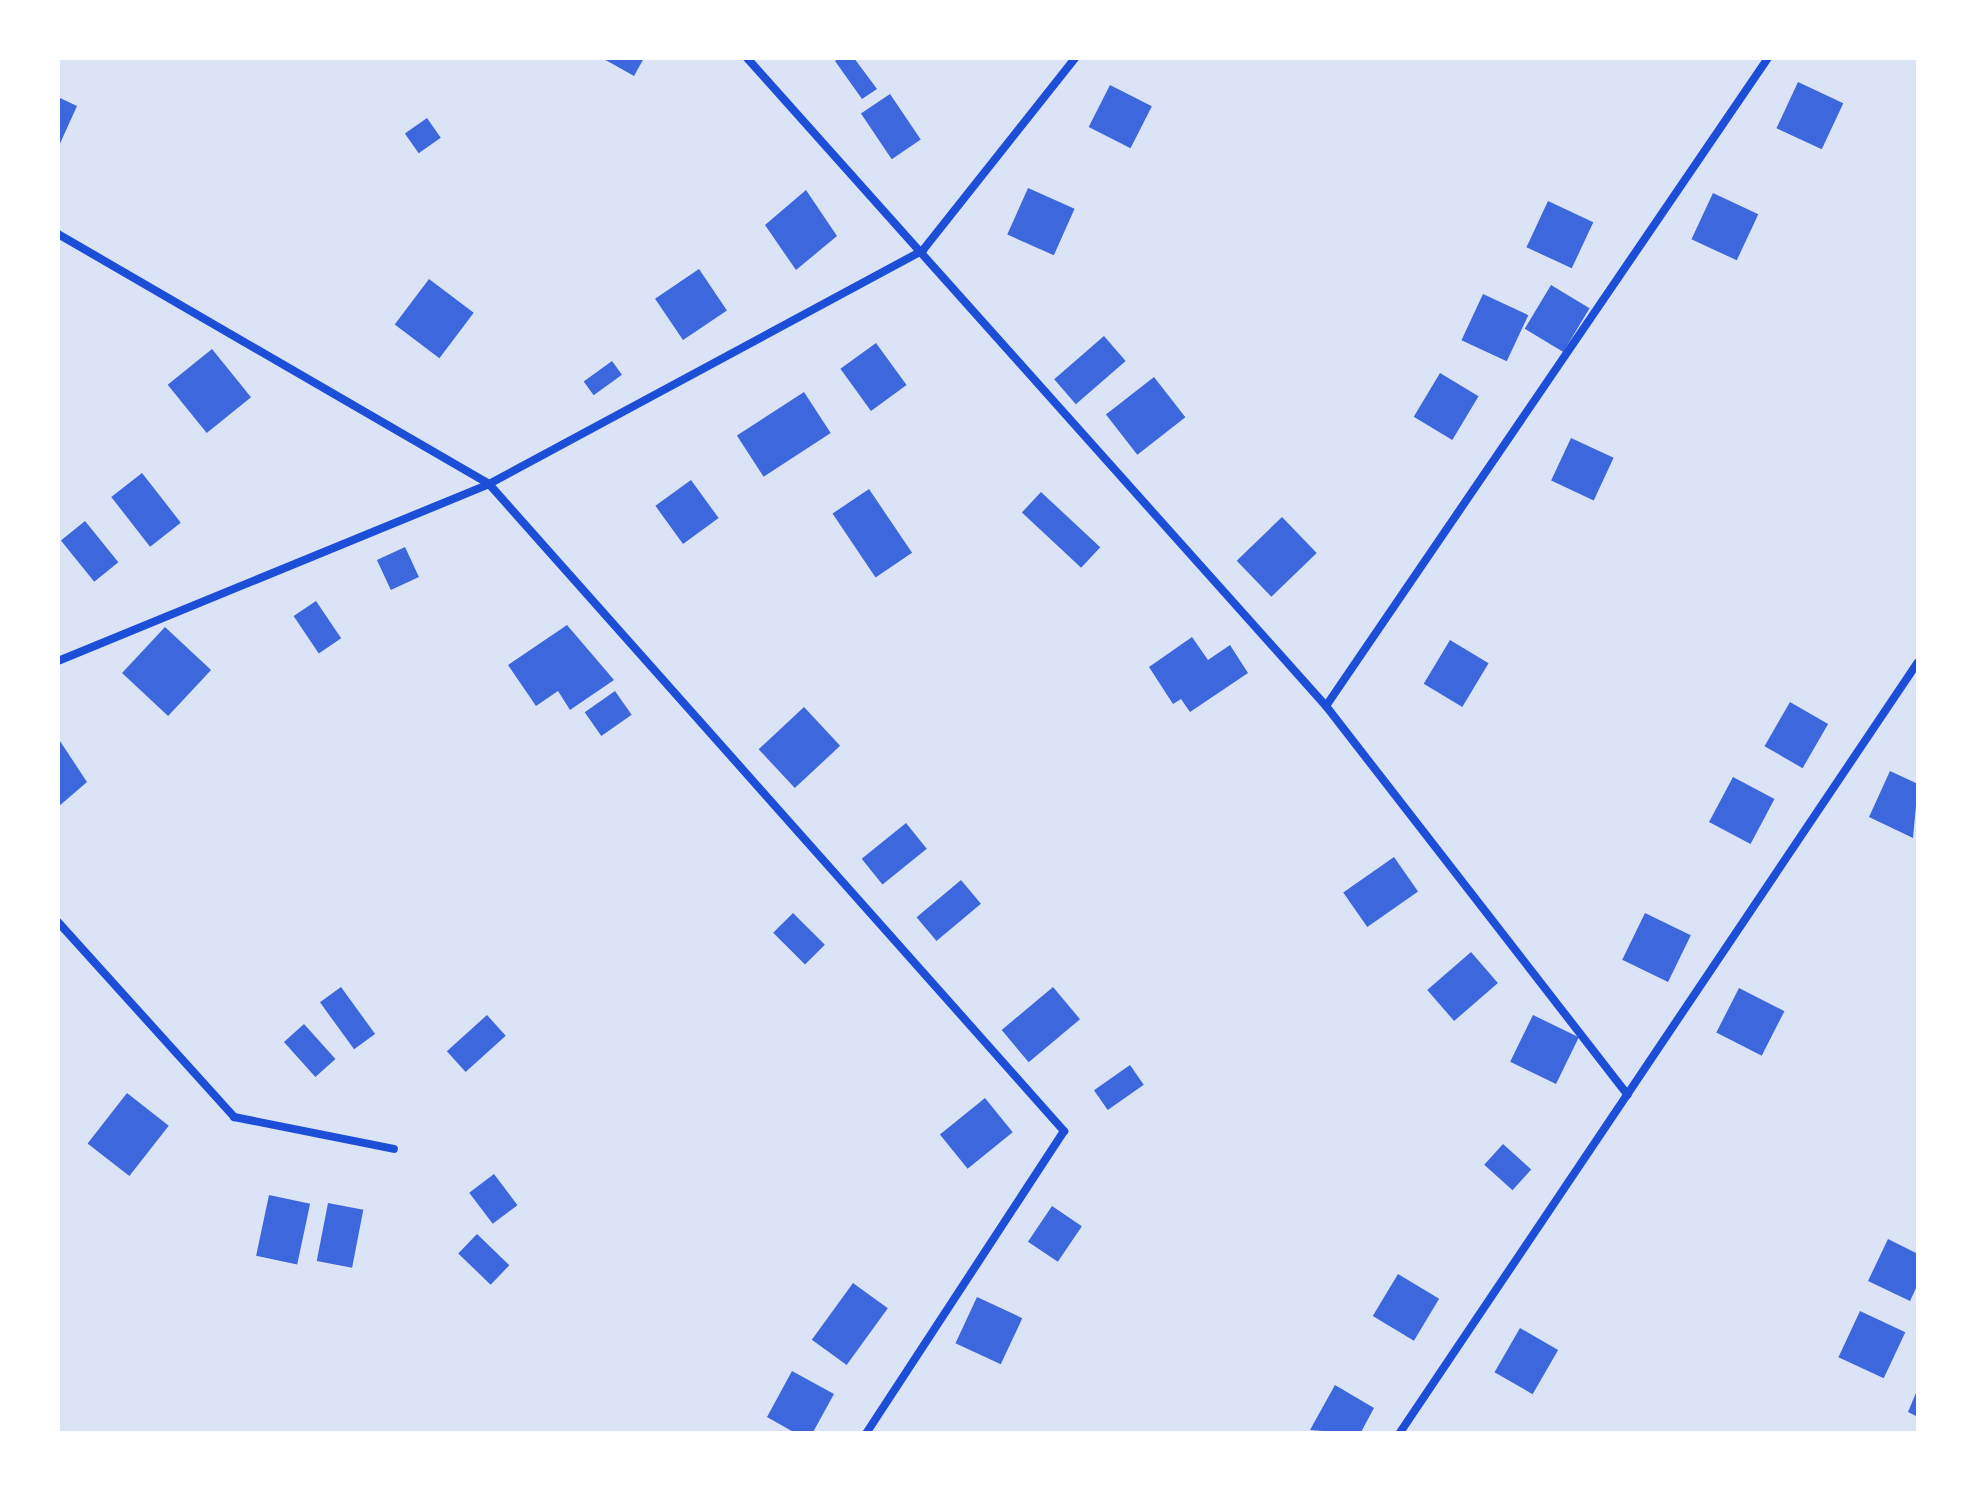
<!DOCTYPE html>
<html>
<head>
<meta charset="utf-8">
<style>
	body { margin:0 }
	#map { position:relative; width:1976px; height:1491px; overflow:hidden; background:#f2f2f2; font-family:Commissioner,sans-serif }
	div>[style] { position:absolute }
	.green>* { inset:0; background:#dbe4f7; transform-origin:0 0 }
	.building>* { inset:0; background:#3d67dc; transform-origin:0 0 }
	.service>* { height:8px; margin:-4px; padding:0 4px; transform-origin:4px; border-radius:4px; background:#1d4ed8 }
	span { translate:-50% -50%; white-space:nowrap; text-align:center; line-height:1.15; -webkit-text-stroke:10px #fff; paint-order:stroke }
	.frame { position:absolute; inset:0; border:60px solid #fff; pointer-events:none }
</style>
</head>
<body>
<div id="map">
	<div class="green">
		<i style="left:58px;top:58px;width:1860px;height:1375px"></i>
	</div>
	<div class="building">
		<i style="clip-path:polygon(602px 58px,644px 58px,634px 76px)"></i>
		<i style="clip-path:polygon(840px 58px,854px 58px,877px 89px,862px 99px,835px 61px)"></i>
		<i style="left:1798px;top:82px;width:50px;height:51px;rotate:25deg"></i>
		<i style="left:1110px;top:85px;width:47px;height:47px;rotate:27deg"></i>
		<i style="left:890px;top:94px;width:55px;height:35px;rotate:56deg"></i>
		<i style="clip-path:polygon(58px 97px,77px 106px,58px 148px)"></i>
		<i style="left:427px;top:118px;width:24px;height:27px;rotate:55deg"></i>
		<i style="left:1028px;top:188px;width:51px;height:51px;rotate:24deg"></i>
		<i style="clip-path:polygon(806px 190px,837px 236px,796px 270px,765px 225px)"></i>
		<i style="left:1713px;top:193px;width:50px;height:51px;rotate:25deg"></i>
		<i style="left:1548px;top:201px;width:50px;height:51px;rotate:25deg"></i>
		<i style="left:699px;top:269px;width:50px;height:53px;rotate:56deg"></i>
		<i style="left:429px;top:279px;width:56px;height:57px;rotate:37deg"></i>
		<i style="left:1551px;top:285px;width:45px;height:51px;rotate:31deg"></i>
		<i style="left:1483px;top:294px;width:50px;height:51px;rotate:25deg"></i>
		<i style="left:1104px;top:336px;width:33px;height:66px;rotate:49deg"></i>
		<i style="left:876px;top:343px;width:52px;height:44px;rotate:54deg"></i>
		<i style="left:212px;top:349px;width:62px;height:57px;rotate:51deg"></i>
		<i style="left:612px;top:361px;width:17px;height:35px;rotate:54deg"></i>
		<i style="left:1440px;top:373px;width:45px;height:51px;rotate:31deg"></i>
		<i style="left:1154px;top:377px;width:51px;height:61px;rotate:52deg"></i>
		<i style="left:804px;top:392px;width:49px;height:80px;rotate:57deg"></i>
		<i style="left:1571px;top:438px;width:47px;height:47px;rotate:25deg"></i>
		<i style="left:142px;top:473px;width:63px;height:39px;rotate:52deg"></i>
		<i style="left:691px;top:480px;width:47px;height:44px;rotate:54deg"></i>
		<i style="left:869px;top:489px;width:77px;height:44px;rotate:56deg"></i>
		<i style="left:1041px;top:492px;width:81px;height:28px;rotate:43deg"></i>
		<i style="left:1282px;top:517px;width:50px;height:63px;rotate:46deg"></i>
		<i style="left:85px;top:521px;width:53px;height:31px;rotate:51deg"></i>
		<i style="left:405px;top:547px;width:33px;height:31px;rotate:65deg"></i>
		<i style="left:316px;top:601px;width:45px;height:27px;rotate:56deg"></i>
		<i style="clip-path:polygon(567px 625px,614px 680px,570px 710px,558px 691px,536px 706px,508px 665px)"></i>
		<i style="left:165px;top:627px;width:63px;height:63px;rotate:43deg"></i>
		<i style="clip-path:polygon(1192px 637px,1208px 660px,1230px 645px,1248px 673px,1190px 712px,1181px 699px,1173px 704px,1149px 667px)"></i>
		<i style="left:1450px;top:640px;width:45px;height:51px;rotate:31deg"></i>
		<i style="left:615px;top:691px;width:29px;height:37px;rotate:55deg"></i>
		<i style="left:1790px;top:702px;width:44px;height:51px;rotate:30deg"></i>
		<i style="left:804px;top:707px;width:53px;height:62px;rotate:47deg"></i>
		<i style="clip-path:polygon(58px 738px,87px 782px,58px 807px)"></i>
		<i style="clip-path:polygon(1890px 771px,1918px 784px,1913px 838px,1869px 817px)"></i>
		<i style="left:1733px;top:777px;width:47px;height:51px;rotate:28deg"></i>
		<i style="left:906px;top:823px;width:33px;height:57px;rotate:51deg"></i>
		<i style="left:1394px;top:857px;width:42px;height:62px;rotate:55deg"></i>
		<i style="left:961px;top:880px;width:31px;height:58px;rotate:50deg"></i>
		<i style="left:793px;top:913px;width:45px;height:28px;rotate:45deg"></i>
		<i style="left:1645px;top:913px;width:51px;height:52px;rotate:26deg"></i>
		<i style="left:1471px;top:952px;width:41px;height:58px;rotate:49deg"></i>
		<i style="left:341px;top:987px;width:58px;height:26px;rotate:54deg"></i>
		<i style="left:1053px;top:987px;width:42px;height:67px;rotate:50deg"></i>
		<i style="left:1739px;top:988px;width:51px;height:50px;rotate:27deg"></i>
		<i style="left:487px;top:1015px;width:28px;height:54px;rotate:48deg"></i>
		<i style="left:1533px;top:1015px;width:51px;height:52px;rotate:26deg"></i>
		<i style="left:304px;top:1024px;width:47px;height:27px;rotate:48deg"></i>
		<i style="left:1130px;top:1065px;width:24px;height:44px;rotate:55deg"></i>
		<i style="left:127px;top:1093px;width:53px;height:64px;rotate:38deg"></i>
		<i style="left:985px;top:1098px;width:44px;height:58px;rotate:51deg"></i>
		<i style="left:1503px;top:1144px;width:38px;height:28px;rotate:42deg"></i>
		<i style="left:494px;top:1174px;width:39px;height:31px;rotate:53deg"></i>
		<i style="left:269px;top:1195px;width:42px;height:62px;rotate:12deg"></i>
		<i style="left:328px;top:1203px;width:36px;height:59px;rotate:11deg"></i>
		<i style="left:1052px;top:1206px;width:36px;height:43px;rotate:34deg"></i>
		<i style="left:477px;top:1234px;width:45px;height:27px;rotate:44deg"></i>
		<i style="clip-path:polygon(1888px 1239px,1918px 1254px,1918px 1284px,1910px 1301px,1868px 1281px)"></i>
		<i style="left:1398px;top:1274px;width:48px;height:49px;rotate:31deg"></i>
		<i style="left:853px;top:1283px;width:43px;height:70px;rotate:36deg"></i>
		<i style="left:977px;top:1297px;width:50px;height:51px;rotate:25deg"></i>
		<i style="left:1860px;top:1311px;width:50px;height:51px;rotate:25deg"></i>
		<i style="left:1520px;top:1328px;width:44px;height:51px;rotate:30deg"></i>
		<i style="clip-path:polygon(792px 1371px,834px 1394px,812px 1434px,797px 1434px,767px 1417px)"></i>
		<i style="clip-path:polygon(1335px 1385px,1374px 1408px,1360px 1434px,1310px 1430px)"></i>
		<i style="clip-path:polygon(1918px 1388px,1918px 1417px,1908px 1412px)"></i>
	</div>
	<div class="service">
		<i style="left:747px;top:58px;width:869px;rotate:48.22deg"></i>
		<i style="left:1326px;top:706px;width:492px;rotate:52.2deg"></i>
		<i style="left:58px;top:234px;width:498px;rotate:30.1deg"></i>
		<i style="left:489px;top:484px;width:866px;rotate:48.37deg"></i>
		<i style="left:1064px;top:1131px;width:362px;rotate:123.2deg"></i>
		<i style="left:58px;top:661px;width:466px;rotate:-22.3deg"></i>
		<i style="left:489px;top:484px;width:493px;rotate:-28.3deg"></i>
		<i style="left:923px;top:250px;width:245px;rotate:-51.6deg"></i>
		<i style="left:1326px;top:706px;width:784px;rotate:-55.7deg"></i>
		<i style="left:58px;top:922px;width:263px;rotate:47.9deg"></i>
		<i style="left:234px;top:1117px;width:163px;rotate:11.3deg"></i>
		<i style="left:1399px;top:1434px;width:930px;rotate:-56.09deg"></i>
	</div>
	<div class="frame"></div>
</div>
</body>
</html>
